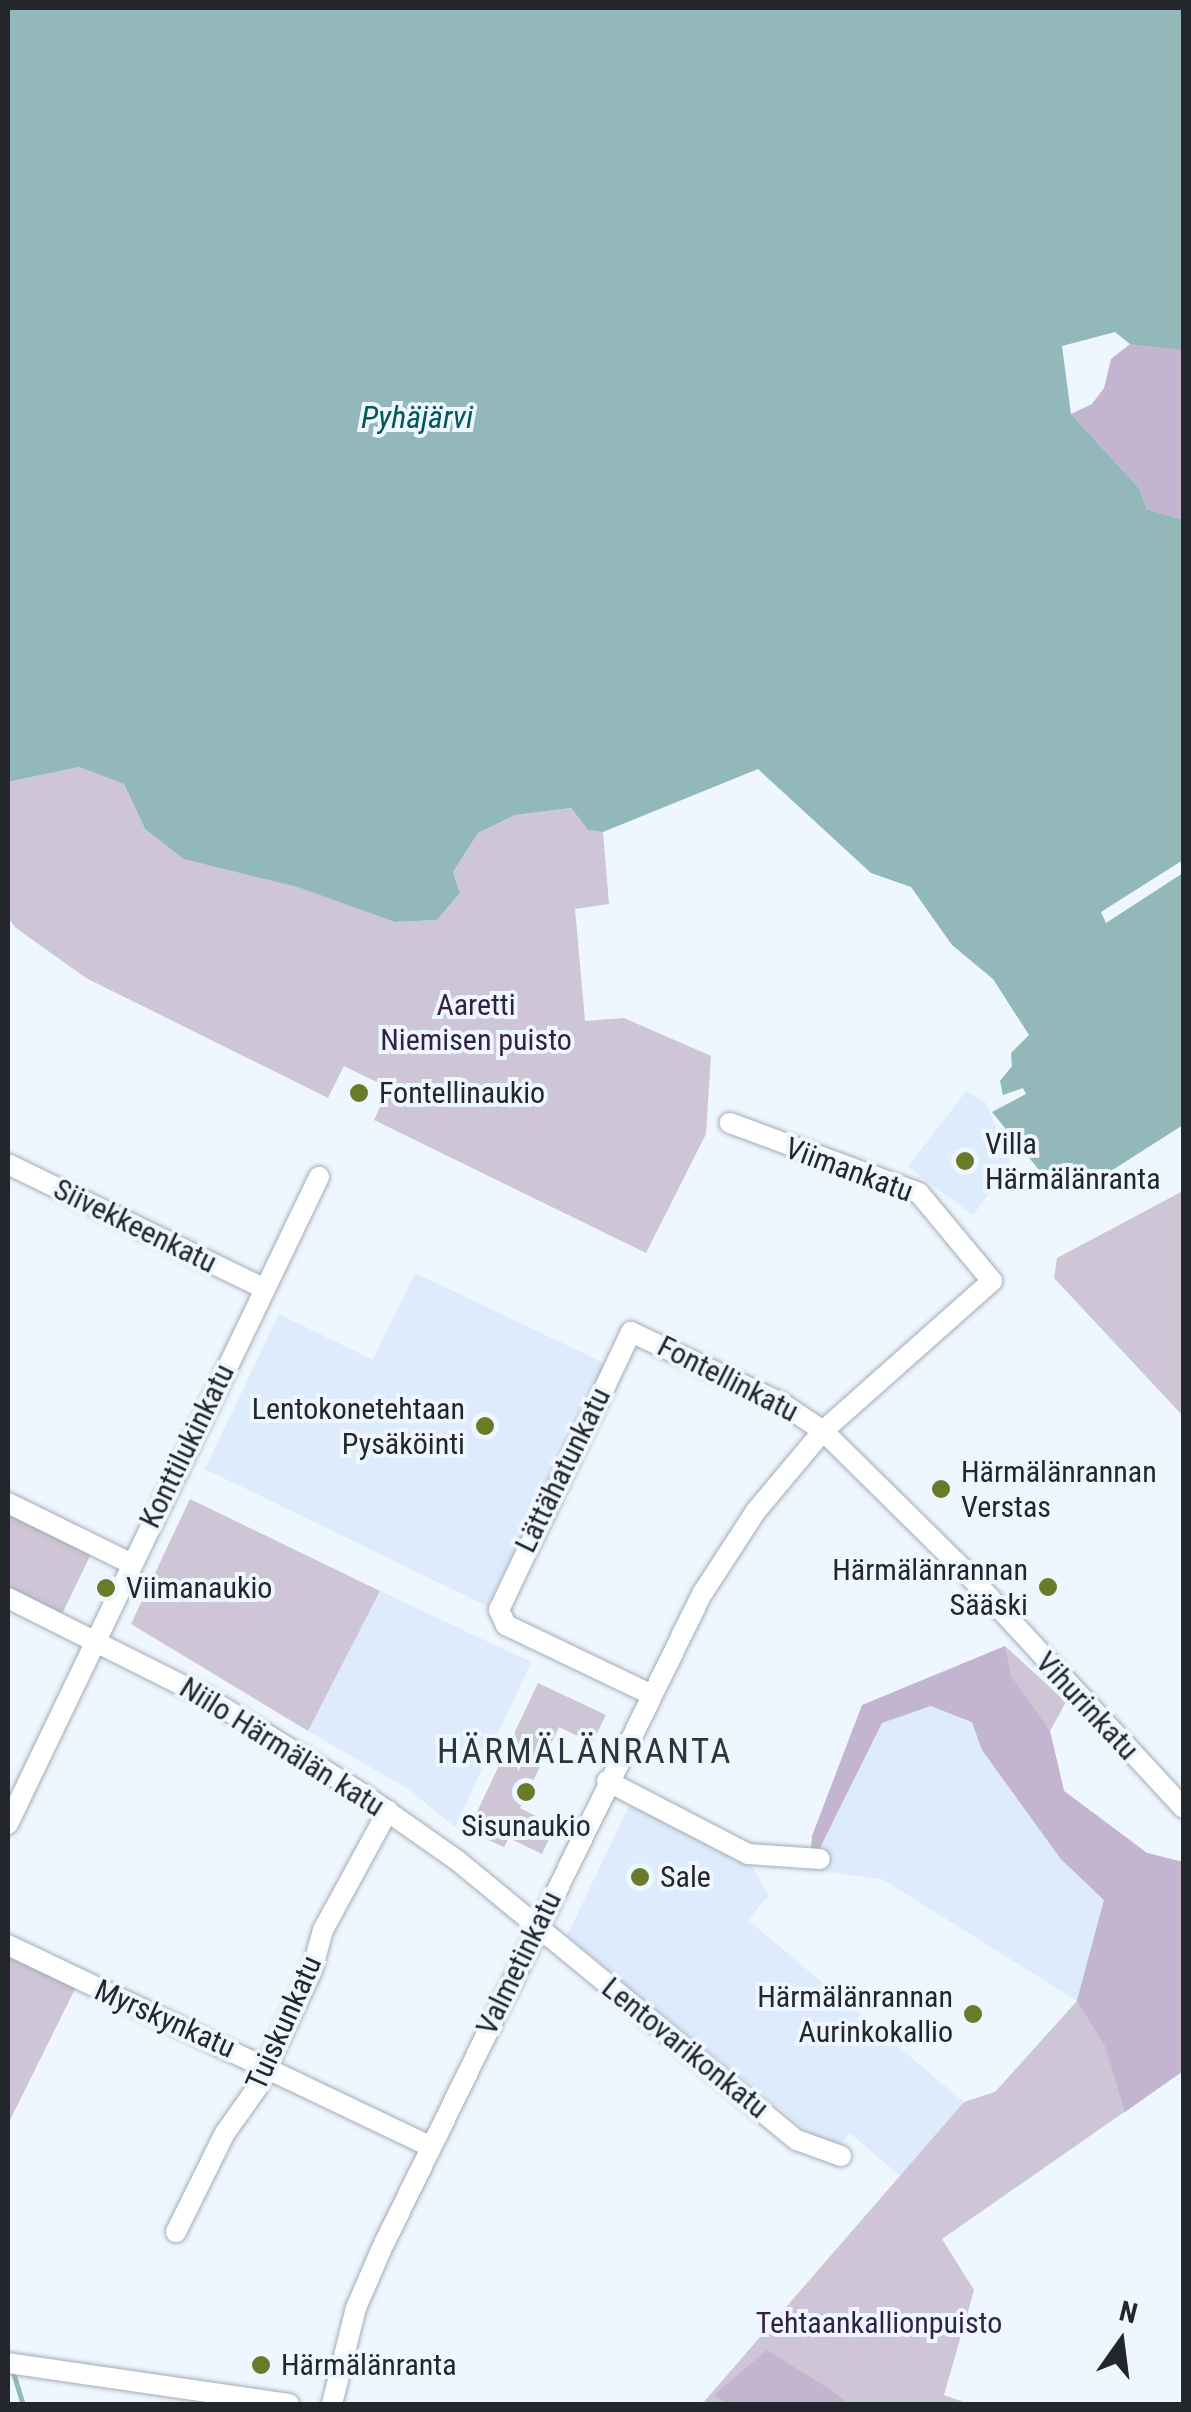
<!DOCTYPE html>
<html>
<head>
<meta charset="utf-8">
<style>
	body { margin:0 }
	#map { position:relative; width:1191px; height:2412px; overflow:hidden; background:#eef6ff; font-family:"Roboto Condensed",sans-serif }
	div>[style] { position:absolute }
	.built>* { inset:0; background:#ddebfc }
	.green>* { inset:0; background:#cec5d7 }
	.forest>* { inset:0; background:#c3b5d0 }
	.water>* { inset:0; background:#93b8ba }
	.pier>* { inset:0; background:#eef6ff }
	.stream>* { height:5px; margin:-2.5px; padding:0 2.5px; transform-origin:2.5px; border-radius:2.5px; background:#93b8ba }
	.roads { filter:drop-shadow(0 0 2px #a3acb6) drop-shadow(0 0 2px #a3acb6) }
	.minor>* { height:20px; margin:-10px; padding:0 10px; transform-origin:10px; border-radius:10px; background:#fff }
	.dots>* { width:28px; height:28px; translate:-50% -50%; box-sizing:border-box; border:5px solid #eef6ff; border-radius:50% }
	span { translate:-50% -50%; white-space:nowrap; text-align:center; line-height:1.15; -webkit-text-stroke:8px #eef6ff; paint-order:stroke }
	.park-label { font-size:30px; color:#341f45 }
	.poi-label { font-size:30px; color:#23272b }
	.left { translate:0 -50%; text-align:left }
	.right { translate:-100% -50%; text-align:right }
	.street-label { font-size:30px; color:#23272b }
	.water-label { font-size:32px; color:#02575b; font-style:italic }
	.quarter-label { font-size:35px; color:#2e343d; letter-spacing:2.5px }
	.frame { position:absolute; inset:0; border:10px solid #23272b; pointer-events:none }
	.north { position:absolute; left:1071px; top:2292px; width:100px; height:100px; -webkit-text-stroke:8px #eef6ff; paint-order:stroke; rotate:14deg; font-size:28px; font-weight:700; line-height:40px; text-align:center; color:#23272b }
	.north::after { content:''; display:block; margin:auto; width:35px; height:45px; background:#23272b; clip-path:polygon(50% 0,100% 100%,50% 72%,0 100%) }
</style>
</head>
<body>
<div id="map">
	<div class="built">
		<i style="clip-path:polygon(966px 1091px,986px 1103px,1011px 1164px,973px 1215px,908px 1167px)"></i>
		<i style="clip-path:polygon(415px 1273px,606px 1364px,487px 1606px,205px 1469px,279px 1314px,373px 1360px)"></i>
		<i style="clip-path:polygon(380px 1591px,531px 1662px,455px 1827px,408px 1789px,308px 1731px)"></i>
		<i style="clip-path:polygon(931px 1706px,972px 1722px,982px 1751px,1061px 1859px,1105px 1900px,1077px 2001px,882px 1879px,809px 1870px,882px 1723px)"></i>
		<i style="clip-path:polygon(630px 1804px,750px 1864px,769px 1895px,748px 1920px,964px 2102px,900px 2176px,850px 2133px,833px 2152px,567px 1936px)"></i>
	</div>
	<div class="green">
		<i style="clip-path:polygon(79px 767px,124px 784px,145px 829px,395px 922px,437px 920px,460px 893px,453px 872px,478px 833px,515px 815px,571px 808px,588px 830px,603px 832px,609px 904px,575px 909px,585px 1021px,624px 1018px,711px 1056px,706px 1134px,646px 1253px,374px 1120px,389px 1088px,344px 1066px,328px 1098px,86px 978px,16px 928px,8px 918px,8px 782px)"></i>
		<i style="clip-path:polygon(1183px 1191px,1183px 1416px,1054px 1278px,1057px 1258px)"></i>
		<i style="clip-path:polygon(190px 1499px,380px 1591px,308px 1731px,131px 1624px)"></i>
		<i style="clip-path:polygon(8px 1513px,91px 1554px,62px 1614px,8px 1587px)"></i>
		<i style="clip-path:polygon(1005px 1646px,1066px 1702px,1050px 1731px,1064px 1791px,1147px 1853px,1183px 1862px,1183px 2071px,942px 2239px,974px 2290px,944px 2395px,969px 2404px,702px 2404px,964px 2102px,995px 2092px,1077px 2001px,1104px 1900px,1061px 1859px,982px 1750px,972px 1722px,931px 1706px)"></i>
		<i style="clip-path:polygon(538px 1683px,606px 1715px,592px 1743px,559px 1727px,520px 1808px,555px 1826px,542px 1854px,509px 1838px,504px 1847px,468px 1831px)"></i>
		<i style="clip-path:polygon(8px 1953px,76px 1987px,8px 2124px)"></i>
	</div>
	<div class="forest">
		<i style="clip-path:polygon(1149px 343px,1183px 350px,1183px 520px,1147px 509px,1139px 488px,1071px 414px,1092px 404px,1104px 388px,1111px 359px,1130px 344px)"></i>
		<i style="clip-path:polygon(1005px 1646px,1011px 1676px,1050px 1731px,1064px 1791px,1147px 1853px,1183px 1862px,1183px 2071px,1125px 2112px,1105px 2046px,1077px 2001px,1104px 1900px,1061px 1859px,982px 1750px,972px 1722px,931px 1706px,882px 1723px,809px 1870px,812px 1836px,862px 1705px)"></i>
		<i style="clip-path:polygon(767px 2350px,831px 2390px,849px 2404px,727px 2404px,714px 2395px)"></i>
	</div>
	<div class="water">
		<i style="clip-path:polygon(8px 8px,1183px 8px,1183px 350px,1130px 344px,1115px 332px,1062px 346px,1071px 414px,1139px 488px,1147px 509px,1183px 520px,1183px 1125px,1078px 1192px,1039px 1170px,992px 1112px,1026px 1094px,1023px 1088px,1003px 1095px,1000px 1081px,1012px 1066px,1011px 1053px,1029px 1035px,993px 979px,952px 945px,911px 887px,871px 873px,758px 769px,603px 832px,588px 830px,571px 808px,515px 815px,478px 833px,453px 872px,460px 893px,437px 920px,395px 922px,298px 887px,184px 859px,145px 829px,124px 784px,79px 767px,8px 782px)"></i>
	</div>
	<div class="pier">
		<i style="clip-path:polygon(1183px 860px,1183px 873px,1106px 923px,1101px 912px)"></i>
	</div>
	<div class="stream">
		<i style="left:12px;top:2369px;width:37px;rotate:73deg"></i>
	</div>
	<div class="roads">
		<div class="minor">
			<i style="left:8px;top:1164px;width:284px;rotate:25.9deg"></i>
			<i style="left:8px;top:1503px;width:136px;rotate:26.2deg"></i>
			<i style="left:8px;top:1598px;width:221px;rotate:26.6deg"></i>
			<i style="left:206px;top:1697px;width:190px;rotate:31.8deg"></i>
			<i style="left:367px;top:1797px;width:111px;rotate:35.1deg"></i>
			<i style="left:458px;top:1861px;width:439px;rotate:39.5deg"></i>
			<i style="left:797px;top:2140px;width:47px;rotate:20deg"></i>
			<i style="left:650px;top:1694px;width:160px;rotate:-154.4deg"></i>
			<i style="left:506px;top:1625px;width:17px;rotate:-115deg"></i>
			<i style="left:499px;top:1610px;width:308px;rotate:-64.6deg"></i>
			<i style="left:631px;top:1332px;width:168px;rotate:25.3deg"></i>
			<i style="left:783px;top:1404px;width:48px;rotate:34deg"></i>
			<i style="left:823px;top:1431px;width:198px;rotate:44.6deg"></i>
			<i style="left:964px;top:1570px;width:324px;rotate:47.3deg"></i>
			<i style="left:607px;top:1781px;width:159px;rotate:27.4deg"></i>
			<i style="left:748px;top:1854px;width:72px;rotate:4deg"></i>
			<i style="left:8px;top:1824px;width:718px;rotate:-64.33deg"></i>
			<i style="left:8px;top:1945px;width:467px;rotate:25.5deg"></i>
			<i style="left:176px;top:2232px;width:110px;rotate:-63.7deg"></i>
			<i style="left:225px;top:2133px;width:55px;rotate:-54.6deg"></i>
			<i style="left:257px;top:2088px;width:130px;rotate:-65deg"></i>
			<i style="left:312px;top:1970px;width:41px;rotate:-74.6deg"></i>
			<i style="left:323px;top:1930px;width:136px;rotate:-61.4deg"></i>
			<i style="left:8px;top:2363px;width:284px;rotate:8.3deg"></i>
			<i style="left:332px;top:2404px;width:99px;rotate:-76deg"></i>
			<i style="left:356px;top:2308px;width:65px;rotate:-66.6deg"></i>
			<i style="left:382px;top:2248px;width:728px;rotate:-63.93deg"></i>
			<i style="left:702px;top:1594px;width:99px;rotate:-57deg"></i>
			<i style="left:756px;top:1511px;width:104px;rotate:-50.1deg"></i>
			<i style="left:823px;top:1431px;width:226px;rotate:-41.6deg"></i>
			<i style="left:992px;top:1281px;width:114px;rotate:-129.7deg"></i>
			<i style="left:919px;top:1193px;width:202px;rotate:-159.7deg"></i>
		</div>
	</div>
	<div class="dots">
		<i style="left:359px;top:1093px;background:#697a29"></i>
		<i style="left:965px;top:1161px;background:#697a29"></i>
		<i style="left:485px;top:1426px;background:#697a29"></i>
		<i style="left:941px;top:1489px;background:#697a29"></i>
		<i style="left:1048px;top:1587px;background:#697a29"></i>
		<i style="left:106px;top:1588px;background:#697a29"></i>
		<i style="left:526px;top:1792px;background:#697a29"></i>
		<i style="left:640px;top:1877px;background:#697a29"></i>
		<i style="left:973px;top:2014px;background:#697a29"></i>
		<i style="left:261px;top:2365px;background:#697a29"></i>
	</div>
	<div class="park-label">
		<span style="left:476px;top:1022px">Aaretti<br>Niemisen puisto</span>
		<span style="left:879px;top:2323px">Tehtaankallionpuisto</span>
	</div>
	<div class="poi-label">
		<span class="left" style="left:379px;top:1093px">Fontellinaukio</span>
		<span class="left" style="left:985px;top:1161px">Villa<br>Härmälänranta</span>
		<span class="right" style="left:465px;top:1426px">Lentokonetehtaan<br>Pysäköinti</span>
		<span class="left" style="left:961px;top:1489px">Härmälänrannan<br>Verstas</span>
		<span class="right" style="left:1028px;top:1587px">Härmälänrannan<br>Sääski</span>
		<span class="left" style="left:126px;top:1588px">Viimanaukio</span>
		<span style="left:526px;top:1826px">Sisunaukio</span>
		<span class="left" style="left:660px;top:1877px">Sale</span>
		<span class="right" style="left:953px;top:2014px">Härmälänrannan<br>Aurinkokallio</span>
		<span class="left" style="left:281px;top:2365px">Härmälänranta</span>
	</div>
	<div class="street-label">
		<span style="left:849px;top:1170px;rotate:20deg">Viimankatu</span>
		<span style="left:135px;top:1226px;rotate:26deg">Siivekkeenkatu</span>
		<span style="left:728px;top:1379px;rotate:27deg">Fontellinkatu</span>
		<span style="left:187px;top:1446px;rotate:-64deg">Konttilukinkatu</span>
		<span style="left:563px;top:1470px;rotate:-64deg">Lättähatunkatu</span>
		<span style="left:1087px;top:1706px;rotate:47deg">Vihurinkatu</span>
		<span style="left:282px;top:1747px;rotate:32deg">Niilo Härmälän katu</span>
		<span style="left:519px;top:1963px;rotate:-64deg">Valmetinkatu</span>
		<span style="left:165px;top:2019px;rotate:24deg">Myrskynkatu</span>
		<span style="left:284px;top:2023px;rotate:-66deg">Tuiskunkatu</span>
		<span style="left:685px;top:2048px;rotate:39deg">Lentovarikonkatu</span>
	</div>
	<div class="water-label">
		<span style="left:417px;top:417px">Pyhäjärvi</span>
	</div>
	<div class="quarter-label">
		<span style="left:585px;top:1752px">HÄRMÄLÄNRANTA</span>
	</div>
	<div class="frame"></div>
	<div class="north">N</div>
</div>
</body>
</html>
